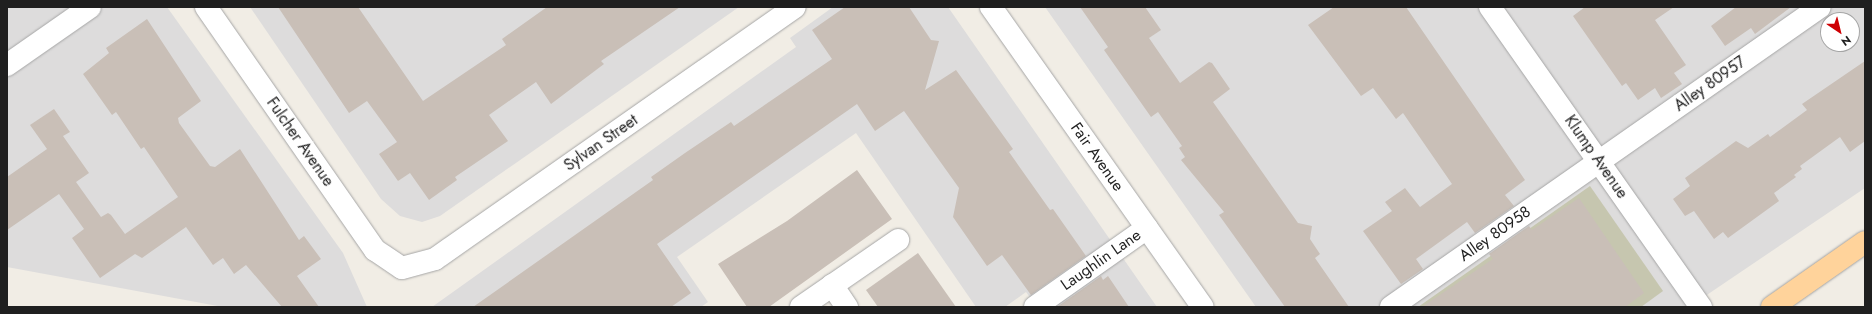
<!DOCTYPE html>
<html>
<head>
<meta charset="utf-8">
<style>
	body { margin:0 }
	#map { position:relative; width:1872px; height:314px; overflow:hidden; background:#f1ede5; font-family:Jost,sans-serif }
	div>[style] { position:absolute }
	.residential>* { inset:0; background:#dddcdc }
	.construction>* { inset:0; background:#c6c6af }
	.building>* { inset:0; background:#c9bfb7 }
	.roads { filter:drop-shadow(0 0 1px #a6a6a6) drop-shadow(0 0 1px #a6a6a6) }
	.minor>* { height:22px; margin:-11px; padding:0 11px; transform-origin:11px; border-radius:11px; background:#fff }
	.major>* { height:22px; margin:-11px; padding:0 11px; transform-origin:11px; border-radius:11px; background:#ffd39b }
	span { translate:-50% -50%; white-space:nowrap; text-align:center; line-height:1.15; -webkit-text-stroke:3px #fff; paint-order:stroke }
	.street-label { font-size:16px; color:#1f1f1f }
	.frame { position:absolute; inset:0; border:8px solid #1f1f1f; pointer-events:none }
	.north { position:absolute; left:1820px; top:12px; width:40px; height:40px; box-sizing:border-box; background:#fff; border:1px solid #a5a5a5; border-radius:50%; rotate:145deg; font-size:11px; font-weight:700; line-height:16px; text-align:center; color:#1f1f1f }
	.north::after { content:''; display:block; margin:auto; width:14px; height:18px; background:#ce0003; clip-path:polygon(50% 0,100% 100%,50% 72%,0 100%) }
</style>
</head>
<body>
<div id="map">
	<div class="residential">
		<i style="clip-path:polygon(7px 7px,167px 7px,343px 253px,367px 307px,223px 307px,7px 267px)"></i>
		<i style="clip-path:polygon(250px 7px,739px 7px,440px 216px,422px 222px,400px 216px,381px 199px)"></i>
		<i style="clip-path:polygon(833px 7px,948px 7px,1157px 307px,1037px 307px,1026px 292px,1005px 307px,976px 307px,856px 133px,677px 257px,708px 302px,701px 307px,432px 307px,796px 47px,790px 38px)"></i>
		<i style="clip-path:polygon(evenodd,1045px 7px,1865px 7px,1865px 188px,1689px 307px,1256px 307px,1045px 7px,1828px 20px,1852px 20px,1852px 44px,1828px 44px,1828px 20px)"></i>
	</div>
	<div class="construction">
		<i style="clip-path:polygon(1590px 186px,1663px 291px,1641px 307px,1418px 307px)"></i>
	</div>
	<div class="building">
		<i style="clip-path:polygon(278px 7px,358px 7px,423px 101px,506px 45px,502px 39px,547px 7px,680px 7px,601px 61px,604px 64px,551px 104px,536px 82px,489px 115px,508px 141px,455px 177px,457px 180px,429px 200px,410px 173px,398px 181px,379px 154px,397px 142px,367px 101px,349px 113px)"></i>
		<i style="clip-path:polygon(845px 7px,909px 7px,931px 40px,939px 41px,925px 90px,956px 70px,1013px 149px,1009px 152px,1050px 210px,1053px 209px,1086px 256px,1031px 295px,1002px 255px,987px 266px,953px 217px,959px 188px,904px 111px,875px 131px,857px 104px,657px 244px,691px 293px,671px 307px,473px 307px,653px 180px,651px 177px,685px 153px,731px 122px,734px 126px,832px 59px,812px 30px)"></i>
		<i style="clip-path:polygon(1080px 7px,1145px 7px,1161px 30px,1149px 38px,1180px 83px,1209px 62px,1212px 63px,1230px 89px,1213px 102px,1298px 223px,1312px 226px,1310px 239px,1320px 254px,1315px 258px,1349px 307px,1285px 307px,1219px 215px,1224px 212px,1181px 160px,1185px 157px,1179px 148px,1182px 146px,1158px 112px,1151px 117px,1104px 50px,1108px 47px)"></i>
		<i style="clip-path:polygon(1334px 7px,1406px 7px,1525px 180px,1505px 195px,1514px 206px,1475px 233px,1467px 222px,1416px 259px,1423px 269px,1401px 284px,1363px 231px,1392px 211px,1385px 202px,1405px 188px,1420px 207px,1452px 184px,1403px 113px,1396px 119px,1373px 88px,1361px 96px,1308px 25px)"></i>
		<i style="clip-path:polygon(1585px 7px,1674px 7px,1655px 20px,1686px 65px,1674px 73px,1682px 84px,1661px 98px,1655px 88px,1638px 100px,1626px 83px,1622px 86px,1573px 16px)"></i>
		<i style="clip-path:polygon(1736px 7px,1791px 7px,1755px 34px,1751px 28px,1725px 46px,1711px 26px)"></i>
		<i style="clip-path:polygon(147px 19px,201px 101px,178px 118px,179px 123px,210px 166px,215px 167px,240px 149px,299px 240px,304px 236px,321px 259px,297px 276px,319px 307px,282px 307px,246px 265px,234px 274px,223px 258px,213px 265px,186px 227px,142px 258px,135px 254px,100px 278px,72px 238px,84px 229px,59px 194px,7px 230px,7px 177px,47px 149px,30px 125px,54px 109px,70px 132px,63px 136px,89px 173px,76px 182px,101px 217px,108px 213px,111px 215px,125px 234px,178px 197px,144px 147px,141px 149px,116px 112px,112px 115px,83px 74px,109px 53px,106px 48px)"></i>
		<i style="clip-path:polygon(1865px 61px,1865px 141px,1850px 152px,1840px 137px,1800px 166px,1802px 169px,1794px 175px,1796px 177px,1774px 193px,1779px 201px,1728px 238px,1723px 232px,1714px 239px,1694px 211px,1685px 216px,1673px 199px,1690px 186px,1685px 178px,1736px 141px,1748px 148px,1768px 134px,1770px 137px,1807px 110px,1802px 104px)"></i>
		<i style="clip-path:polygon(857px 170px,892px 219px,769px 307px,747px 307px,718px 264px,787px 221px)"></i>
		<i style="clip-path:polygon(1579px 198px,1644px 293px,1625px 307px,1422px 307px,1493px 259px,1489px 254px,1529px 226px,1532px 230px)"></i>
		<i style="clip-path:polygon(918px 253px,956px 307px,878px 307px,866px 290px)"></i>
		<i style="clip-path:polygon(1101px 276px,1103px 280px,1108px 276px,1129px 307px,1057px 307px)"></i>
	</div>
	<div class="roads">
		<div class="minor">
			<i style="left:206px;top:7px;width:296px;rotate:55.2deg"></i>
			<i style="left:375px;top:250px;width:32px;rotate:34deg"></i>
			<i style="left:402px;top:268px;width:34px;rotate:-15deg"></i>
			<i style="left:435px;top:259px;width:439px;rotate:-35deg"></i>
			<i style="left:991px;top:7px;width:367px;rotate:54.8deg"></i>
			<i style="left:1490px;top:7px;width:367px;rotate:54.9deg"></i>
			<i style="left:7px;top:65px;width:101px;rotate:-34.9deg"></i>
			<i style="left:832px;top:285px;width:27px;rotate:56deg"></i>
			<i style="left:801px;top:307px;width:118px;rotate:-34.6deg"></i>
			<i style="left:1035px;top:307px;width:137px;rotate:-35.2deg"></i>
			<i style="left:1391px;top:307px;width:523px;rotate:-34.97deg"></i>
		</div>
		<div class="major">
			<i style="left:1772px;top:307px;width:113px;rotate:-35deg"></i>
		</div>
	</div>
	<div class="street-label">
		<span style="left:1710px;top:84px;rotate:-35deg">Alley 80957</span>
		<span style="left:300px;top:142px;rotate:55deg">Fulcher Avenue</span>
		<span style="left:601px;top:143px;rotate:-35deg">Sylvan Street</span>
		<span style="left:1097px;top:157px;rotate:55deg">Fair Avenue</span>
		<span style="left:1596px;top:157px;rotate:55deg">Klump Avenue</span>
		<span style="left:1495px;top:234px;rotate:-35deg">Alley 80958</span>
		<span style="left:1101px;top:260px;rotate:-35deg">Laughlin Lane</span>
	</div>
	<div class="frame"></div>
	<div class="north">N</div>
</div>
</body>
</html>
